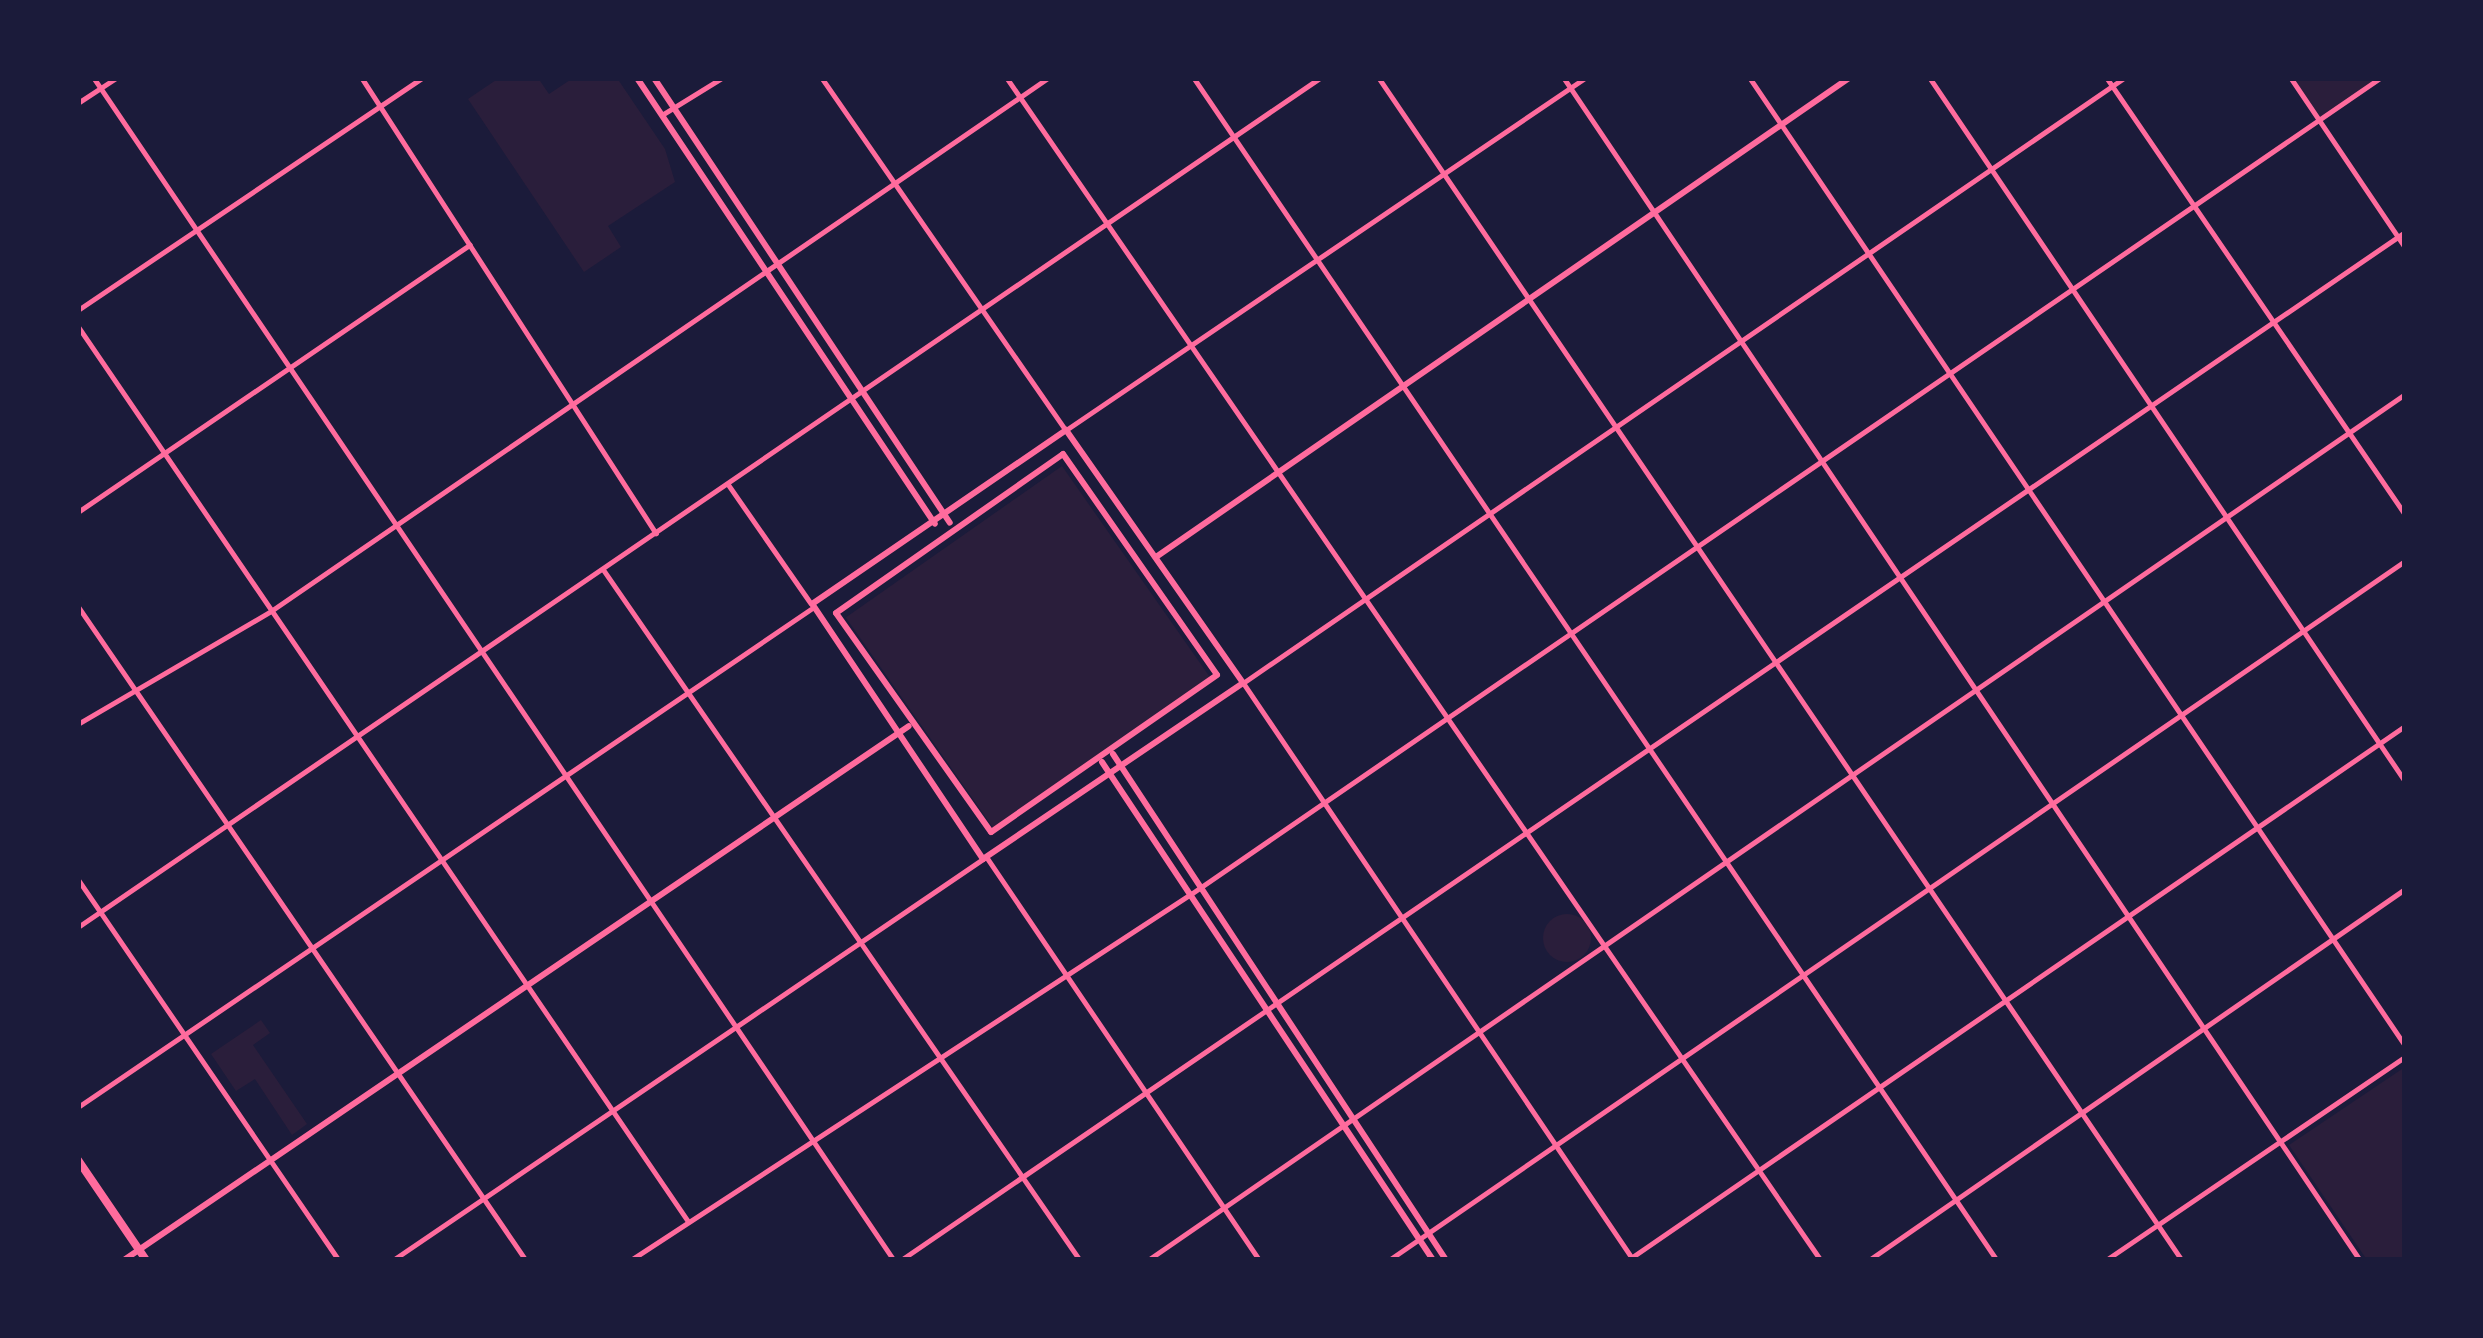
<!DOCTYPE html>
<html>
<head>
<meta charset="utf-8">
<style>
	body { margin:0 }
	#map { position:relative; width:2483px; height:1338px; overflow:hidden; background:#1b1b3a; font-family:"DM Sans",sans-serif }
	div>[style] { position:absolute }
	.green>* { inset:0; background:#2a1e3b; transform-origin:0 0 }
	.round { border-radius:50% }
	.minor>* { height:4.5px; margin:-2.25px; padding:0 2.25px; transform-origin:2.25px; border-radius:2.25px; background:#ff6b9d }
	.secondary>* { height:6px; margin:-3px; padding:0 3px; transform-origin:3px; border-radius:3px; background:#ff6b9d }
	.primary>* { height:8px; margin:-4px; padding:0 4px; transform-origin:4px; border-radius:4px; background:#ff6b9d }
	span { translate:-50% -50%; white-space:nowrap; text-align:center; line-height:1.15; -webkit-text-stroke:10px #1b1b3a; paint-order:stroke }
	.frame { position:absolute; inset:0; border:81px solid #1b1b3a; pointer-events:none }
</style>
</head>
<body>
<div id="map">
	<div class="green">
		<i style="clip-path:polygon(499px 78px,538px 78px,549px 94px,573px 78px,617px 78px,665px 149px,675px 182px,608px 226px,621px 247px,584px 272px,468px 99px)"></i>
		<i style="clip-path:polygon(2291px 78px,2380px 78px,2319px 119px)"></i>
		<i style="left:1062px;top:466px;width:258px;height:264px;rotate:55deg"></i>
		<i class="round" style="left:1543px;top:914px;width:48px;height:48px"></i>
		<i style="clip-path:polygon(261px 1020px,270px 1033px,253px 1045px,307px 1124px,292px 1135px,255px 1079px,236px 1091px,211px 1054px)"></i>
		<i style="clip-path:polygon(2405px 1067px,2405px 1260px,2367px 1260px,2289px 1145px)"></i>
	</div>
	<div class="minor">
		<i style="left:94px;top:78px;width:1427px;rotate:55.91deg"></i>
		<i style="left:362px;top:78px;width:542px;rotate:57.13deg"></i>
		<i style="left:822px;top:78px;width:428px;rotate:55.3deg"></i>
		<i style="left:1066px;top:430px;width:627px;rotate:-34.15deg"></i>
		<i style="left:1007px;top:78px;width:1435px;rotate:55.45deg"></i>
		<i style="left:1194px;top:78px;width:1429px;rotate:55.81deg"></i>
		<i style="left:1379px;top:78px;width:1429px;rotate:55.81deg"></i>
		<i style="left:1564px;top:78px;width:1425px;rotate:56.04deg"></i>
		<i style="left:1750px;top:78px;width:1168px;rotate:55.89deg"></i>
		<i style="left:1930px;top:78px;width:848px;rotate:55.95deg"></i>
		<i style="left:2107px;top:78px;width:528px;rotate:55.65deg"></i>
		<i style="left:2291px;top:78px;width:204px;rotate:56deg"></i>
		<i style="left:78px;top:103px;width:45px;rotate:-33.3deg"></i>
		<i style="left:662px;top:115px;width:70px;rotate:-31.7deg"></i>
		<i style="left:78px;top:310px;width:415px;rotate:-34deg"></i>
		<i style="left:78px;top:326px;width:1083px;rotate:55.72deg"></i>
		<i style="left:728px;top:484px;width:144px;rotate:55.2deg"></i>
		<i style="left:78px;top:512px;width:474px;rotate:-34.3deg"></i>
		<i style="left:603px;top:569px;width:840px;rotate:55.38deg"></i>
		<i style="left:78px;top:606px;width:793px;rotate:55.59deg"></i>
		<i style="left:78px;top:724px;width:224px;rotate:-30.3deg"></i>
		<i style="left:271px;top:611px;width:942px;rotate:-34.45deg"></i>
		<i style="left:988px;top:859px;width:485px;rotate:55.9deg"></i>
		<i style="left:78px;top:879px;width:462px;rotate:55.6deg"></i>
		<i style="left:78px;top:927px;width:1504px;rotate:-34.36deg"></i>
		<i style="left:78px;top:1107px;width:886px;rotate:-34.19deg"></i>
		<i style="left:393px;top:1260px;width:713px;rotate:-34.2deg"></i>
		<i style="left:631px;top:1260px;width:669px;rotate:-33.17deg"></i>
		<i style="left:1191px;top:894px;width:1442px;rotate:-34.46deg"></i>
		<i style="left:901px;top:1260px;width:1822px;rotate:-34.35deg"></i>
		<i style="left:1148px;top:1260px;width:1526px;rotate:-34.56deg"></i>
		<i style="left:1389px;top:1260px;width:1233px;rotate:-34.53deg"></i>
		<i style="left:1628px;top:1260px;width:943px;rotate:-34.5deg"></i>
		<i style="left:1633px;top:1260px;width:696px;rotate:-124.06deg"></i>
		<i style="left:1243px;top:683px;width:1069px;rotate:-34.48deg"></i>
		<i style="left:1869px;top:1260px;width:652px;rotate:-34.69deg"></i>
		<i style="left:2106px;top:1260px;width:361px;rotate:-34.2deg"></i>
	</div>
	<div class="secondary">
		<i style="left:637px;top:78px;width:536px;rotate:56.25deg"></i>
		<i style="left:654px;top:78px;width:534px;rotate:56.37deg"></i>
		<i style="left:1066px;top:430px;width:309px;rotate:55deg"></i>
		<i style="left:1243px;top:683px;width:314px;rotate:145.9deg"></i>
		<i style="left:983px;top:859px;width:307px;rotate:-123.8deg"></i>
		<i style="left:812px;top:604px;width:308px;rotate:-34.4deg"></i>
		<i style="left:1063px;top:454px;width:269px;rotate:55.1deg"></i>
		<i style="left:1217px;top:675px;width:275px;rotate:145.2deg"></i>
		<i style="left:991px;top:832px;width:268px;rotate:-125.3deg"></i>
		<i style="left:836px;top:613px;width:277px;rotate:-35deg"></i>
		<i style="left:1156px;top:557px;width:842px;rotate:-34.65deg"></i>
		<i style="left:1113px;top:754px;width:606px;rotate:56.65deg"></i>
		<i style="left:1102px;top:762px;width:598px;rotate:56.39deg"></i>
		<i style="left:124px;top:1260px;width:949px;rotate:-34.23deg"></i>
	</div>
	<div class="primary">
		<i style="left:78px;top:1160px;width:121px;rotate:55.8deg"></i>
	</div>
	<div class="frame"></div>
</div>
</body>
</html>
